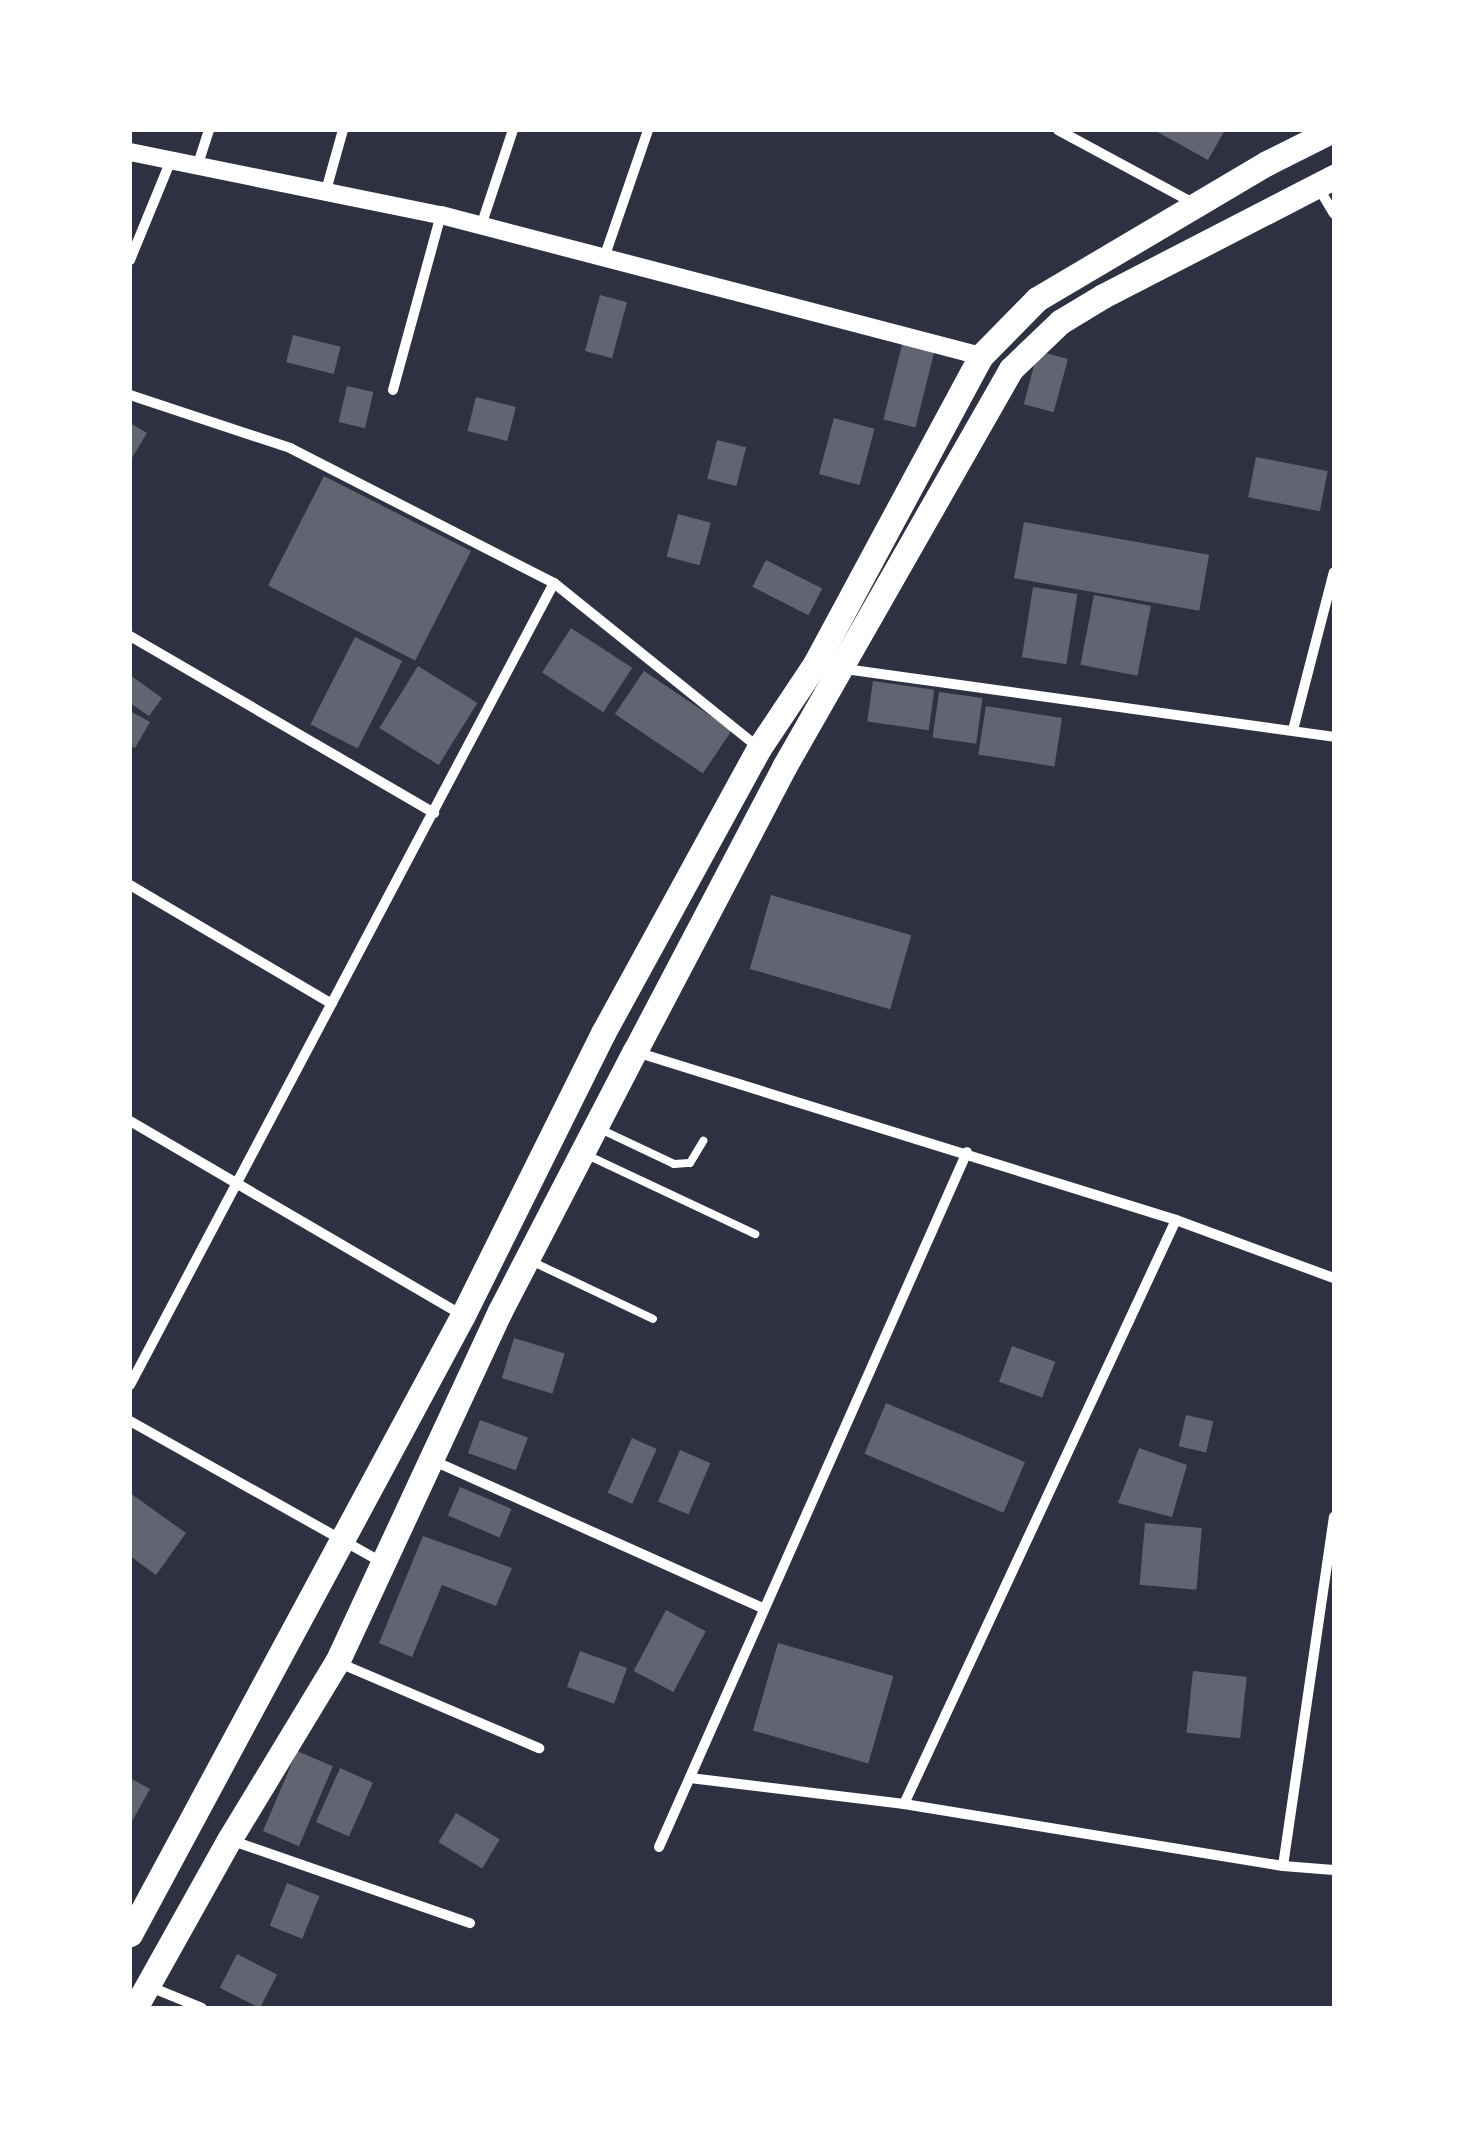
<!DOCTYPE html>
<html>
<head>
<meta charset="utf-8">
<style>
	body { margin:0 }
	#map { position:relative; width:1464px; height:2138px; overflow:hidden; background:#2d3142; font-family:Quicksand,sans-serif }
	div>[style] { position:absolute }
	.building>* { inset:0; background:#626471; transform-origin:0 0 }
	.service>* { height:8px; margin:-4px; padding:0 4px; transform-origin:4px; border-radius:4px; background:#fff }
	.minor>* { height:10px; margin:-5px; padding:0 5px; transform-origin:5px; border-radius:5px; background:#fff }
	.tertiary>* { height:18px; margin:-9px; padding:0 9px; transform-origin:9px; border-radius:9px; background:#fff }
	.primary>* { height:25px; margin:-12.5px; padding:0 12.5px; transform-origin:12.5px; border-radius:12.5px; background:#fff }
	span { translate:-50% -50%; white-space:nowrap; text-align:center; line-height:1.15; -webkit-text-stroke:8px #fff; paint-order:stroke }
	.frame { position:absolute; inset:0; border:132px solid #fff; pointer-events:none }
</style>
</head>
<body>
<div id="map">
	<div class="building">
		<i style="clip-path:polygon(1154px 130px,1225px 130px,1208px 160px)"></i>
		<i style="left:600px;top:295px;width:28px;height:58px;rotate:15deg"></i>
		<i style="left:293px;top:335px;width:49px;height:28px;rotate:14deg"></i>
		<i style="left:903px;top:341px;width:33px;height:81px;rotate:14deg"></i>
		<i style="left:1038px;top:351px;width:31px;height:55px;rotate:15deg"></i>
		<i style="left:347px;top:386px;width:27px;height:37px;rotate:13deg"></i>
		<i style="left:476px;top:397px;width:41px;height:35px;rotate:14deg"></i>
		<i style="left:834px;top:418px;width:42px;height:58px;rotate:15deg"></i>
		<i style="clip-path:polygon(130px 423px,147px 433px,130px 461px)"></i>
		<i style="left:717px;top:440px;width:30px;height:40px;rotate:14deg"></i>
		<i style="left:1256px;top:457px;width:73px;height:41px;rotate:11deg"></i>
		<i style="left:324px;top:476px;width:165px;height:123px;rotate:27deg"></i>
		<i style="left:678px;top:514px;width:34px;height:44px;rotate:15deg"></i>
		<i style="left:1024px;top:522px;width:188px;height:57px;rotate:10deg"></i>
		<i style="left:766px;top:560px;width:63px;height:30px;rotate:27deg"></i>
		<i style="left:1033px;top:587px;width:45px;height:71px;rotate:9deg"></i>
		<i style="left:1094px;top:595px;width:58px;height:71px;rotate:11deg"></i>
		<i style="left:571px;top:628px;width:73px;height:53px;rotate:33deg"></i>
		<i style="left:355px;top:637px;width:53px;height:98px;rotate:27deg"></i>
		<i style="left:418px;top:666px;width:70px;height:73px;rotate:32deg"></i>
		<i style="left:644px;top:671px;width:106px;height:52px;rotate:34deg"></i>
		<i style="clip-path:polygon(130px 675px,162px 698px,149px 716px,130px 703px)"></i>
		<i style="left:873px;top:681px;width:62px;height:41px;rotate:8deg"></i>
		<i style="left:939px;top:692px;width:44px;height:46px;rotate:8deg"></i>
		<i style="left:986px;top:706px;width:77px;height:49px;rotate:9deg"></i>
		<i style="clip-path:polygon(130px 711px,150px 722px,135px 748px,130px 745px)"></i>
		<i style="left:771px;top:895px;width:146px;height:77px;rotate:16deg"></i>
		<i style="left:514px;top:1338px;width:53px;height:42px;rotate:17deg"></i>
		<i style="left:1012px;top:1346px;width:46px;height:38px;rotate:20deg"></i>
		<i style="left:886px;top:1403px;width:151px;height:55px;rotate:23deg"></i>
		<i style="left:1186px;top:1415px;width:28px;height:32px;rotate:13deg"></i>
		<i style="left:480px;top:1420px;width:51px;height:35px;rotate:20deg"></i>
		<i style="left:632px;top:1438px;width:27px;height:60px;rotate:24deg"></i>
		<i style="clip-path:polygon(1139px 1448px,1187px 1465px,1172px 1517px,1118px 1503px)"></i>
		<i style="left:680px;top:1450px;width:33px;height:56px;rotate:23deg"></i>
		<i style="left:460px;top:1487px;width:56px;height:31px;rotate:23deg"></i>
		<i style="clip-path:polygon(130px 1493px,186px 1533px,156px 1575px,130px 1556px)"></i>
		<i style="left:1145px;top:1523px;width:57px;height:62px;rotate:5deg"></i>
		<i style="clip-path:polygon(423px 1536px,512px 1568px,496px 1606px,442px 1585px,412px 1657px,379px 1643px)"></i>
		<i style="left:666px;top:1610px;width:45px;height:69px;rotate:28deg"></i>
		<i style="left:778px;top:1643px;width:120px;height:91px;rotate:16deg"></i>
		<i style="left:580px;top:1651px;width:50px;height:38px;rotate:20deg"></i>
		<i style="left:1193px;top:1671px;width:54px;height:62px;rotate:6deg"></i>
		<i style="left:297px;top:1751px;width:39px;height:87px;rotate:23deg"></i>
		<i style="left:340px;top:1768px;width:36px;height:59px;rotate:24deg"></i>
		<i style="clip-path:polygon(130px 1778px,150px 1789px,130px 1825px)"></i>
		<i style="left:456px;top:1813px;width:51px;height:34px;rotate:31deg"></i>
		<i style="left:287px;top:1883px;width:35px;height:46px;rotate:22deg"></i>
		<i style="left:237px;top:1954px;width:45px;height:38px;rotate:27deg"></i>
	</div>
	<div class="service">
		<i style="left:598px;top:1128px;width:84px;rotate:25.3deg"></i>
		<i style="left:674px;top:1164px;width:16px;rotate:-4deg"></i>
		<i style="left:690px;top:1163px;width:26px;rotate:-59deg"></i>
		<i style="left:587px;top:1155px;width:186px;rotate:25.2deg"></i>
		<i style="left:531px;top:1261px;width:135px;rotate:25.4deg"></i>
	</div>
	<div class="minor">
		<i style="left:1058px;top:130px;width:156px;rotate:28.4deg"></i>
		<i style="left:197px;top:167px;width:39px;rotate:-72deg"></i>
		<i style="left:1318px;top:187px;width:31px;rotate:59deg"></i>
		<i style="left:325px;top:194px;width:66px;rotate:-74.3deg"></i>
		<i style="left:481px;top:226px;width:101px;rotate:-71.6deg"></i>
		<i style="left:604px;top:258px;width:135px;rotate:-71deg"></i>
		<i style="left:130px;top:260px;width:108px;rotate:-67.7deg"></i>
		<i style="left:393px;top:390px;width:181px;rotate:-74.7deg"></i>
		<i style="left:130px;top:395px;width:169px;rotate:18.3deg"></i>
		<i style="left:290px;top:448px;width:297px;rotate:27.1deg"></i>
		<i style="left:554px;top:583px;width:263px;rotate:38.8deg"></i>
		<i style="left:130px;top:636px;width:352px;rotate:30.2deg"></i>
		<i style="left:845px;top:669px;width:494px;rotate:7.9deg"></i>
		<i style="left:1293px;top:730px;width:163px;rotate:-75.5deg"></i>
		<i style="left:130px;top:885px;width:234px;rotate:30.5deg"></i>
		<i style="left:636px;top:1052px;width:566px;rotate:17.28deg"></i>
		<i style="left:1176px;top:1220px;width:168px;rotate:20.2deg"></i>
		<i style="left:130px;top:1121px;width:385px;rotate:30.3deg"></i>
		<i style="left:130px;top:1385px;width:907px;rotate:-62.14deg"></i>
		<i style="left:130px;top:1421px;width:288px;rotate:29.3deg"></i>
		<i style="left:434px;top:1461px;width:359px;rotate:24.1deg"></i>
		<i style="left:337px;top:1662px;width:220px;rotate:23.1deg"></i>
		<i style="left:690px;top:1778px;width:216px;rotate:6.9deg"></i>
		<i style="left:904px;top:1804px;width:384px;rotate:9.3deg"></i>
		<i style="left:1283px;top:1866px;width:51px;rotate:4.5deg"></i>
		<i style="left:904px;top:1804px;width:644px;rotate:-65.03deg"></i>
		<i style="left:230px;top:1840px;width:254px;rotate:19.1deg"></i>
		<i style="left:659px;top:1847px;width:760px;rotate:-66.1deg"></i>
		<i style="left:1283px;top:1866px;width:353px;rotate:-81.7deg"></i>
		<i style="left:148px;top:1986px;width:58px;rotate:22.2deg"></i>
	</div>
	<div class="tertiary">
		<i style="left:130px;top:152px;width:317px;rotate:11.5deg"></i>
		<i style="left:441px;top:215px;width:558px;rotate:14.63deg"></i>
	</div>
	<div class="primary">
		<i style="left:130px;top:1934px;width:703px;rotate:-61.72deg"></i>
		<i style="left:463px;top:1315px;width:315px;rotate:-63.6deg"></i>
		<i style="left:603px;top:1033px;width:325px;rotate:-61.3deg"></i>
		<i style="left:759px;top:748px;width:101px;rotate:-56.3deg"></i>
		<i style="left:815px;top:664px;width:350px;rotate:-61.7deg"></i>
		<i style="left:981px;top:356px;width:80px;rotate:-45.5deg"></i>
		<i style="left:1037px;top:299px;width:267px;rotate:-30.6deg"></i>
		<i style="left:1267px;top:163px;width:74px;rotate:-26.6deg"></i>
		<i style="left:135px;top:2008px;width:193px;rotate:-60.8deg"></i>
		<i style="left:229px;top:1840px;width:208px;rotate:-58.8deg"></i>
		<i style="left:337px;top:1662px;width:387px;rotate:-65.1deg"></i>
		<i style="left:500px;top:1311px;width:293px;rotate:-62.6deg"></i>
		<i style="left:635px;top:1051px;width:321px;rotate:-62.3deg"></i>
		<i style="left:784px;top:767px;width:458px;rotate:-60.3deg"></i>
		<i style="left:1011px;top:369px;width:68px;rotate:-43.8deg"></i>
		<i style="left:1060px;top:322px;width:50px;rotate:-31.2deg"></i>
		<i style="left:1103px;top:296px;width:260px;rotate:-27.3deg"></i>
	</div>
	<div class="frame"></div>
</div>
</body>
</html>
